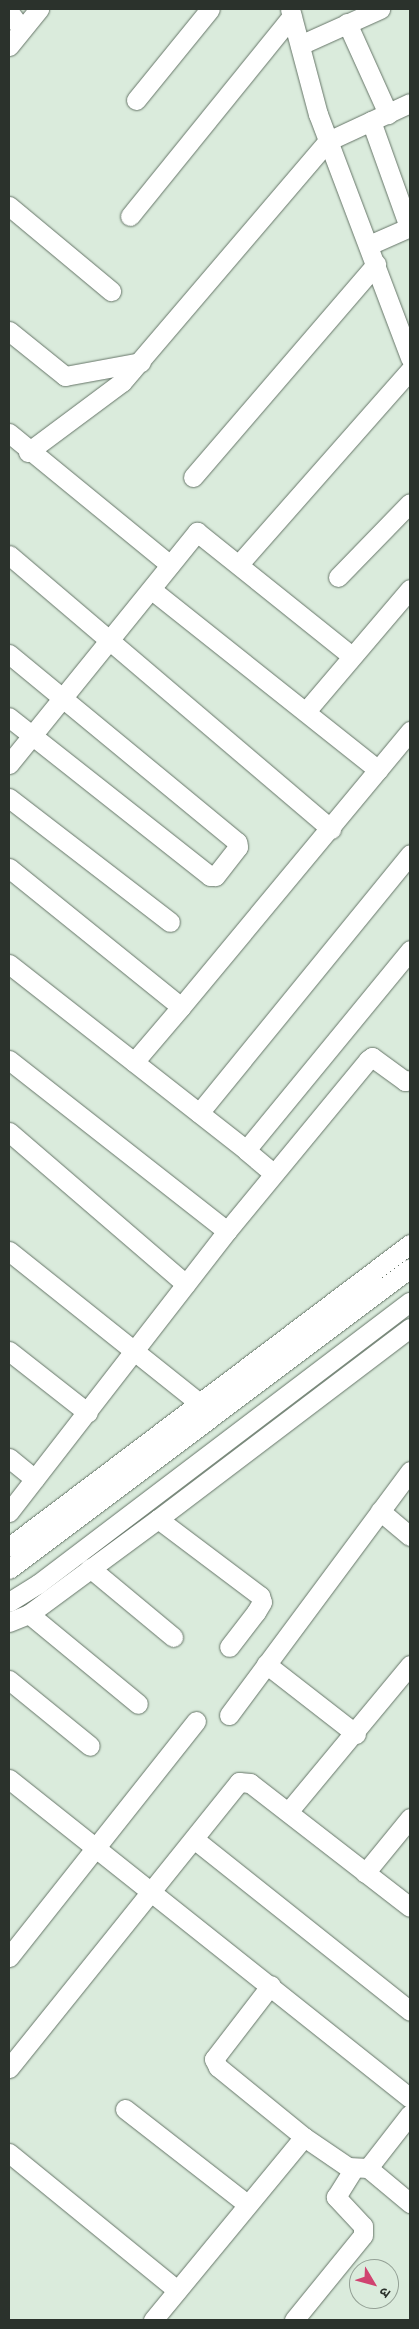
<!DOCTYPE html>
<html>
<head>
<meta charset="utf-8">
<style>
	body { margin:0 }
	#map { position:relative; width:419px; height:2329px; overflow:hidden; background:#daebdc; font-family:Roboto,"Noto Sans Devanagari",sans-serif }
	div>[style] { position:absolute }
	.roads { filter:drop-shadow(0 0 1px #667568) drop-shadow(0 0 1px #667568) }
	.minor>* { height:19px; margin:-9.5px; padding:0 9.5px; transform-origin:9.5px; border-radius:9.5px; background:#fff }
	span { translate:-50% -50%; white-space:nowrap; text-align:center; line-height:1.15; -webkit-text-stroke:4px #daebdc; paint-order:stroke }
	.frame { position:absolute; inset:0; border:10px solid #2b322c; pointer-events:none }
	.north { position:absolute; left:349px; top:2259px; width:50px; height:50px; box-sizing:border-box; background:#daebdc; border:1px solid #94a196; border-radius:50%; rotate:127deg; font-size:14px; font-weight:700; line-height:20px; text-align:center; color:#2b322c }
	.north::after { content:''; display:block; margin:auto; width:18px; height:22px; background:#d04370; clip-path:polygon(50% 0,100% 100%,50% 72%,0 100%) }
</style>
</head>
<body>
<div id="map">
	<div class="roads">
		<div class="minor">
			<i style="left:290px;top:9px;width:109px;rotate:75.1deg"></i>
			<i style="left:318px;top:114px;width:261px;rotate:69.3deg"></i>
			<i style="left:9px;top:12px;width:21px;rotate:53deg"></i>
			<i style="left:347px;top:23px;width:100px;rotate:65.7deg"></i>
			<i style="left:300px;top:45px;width:88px;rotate:-24.2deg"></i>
			<i style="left:9px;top:46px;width:48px;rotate:-51deg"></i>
			<i style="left:136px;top:100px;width:117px;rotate:-50.9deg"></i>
			<i style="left:371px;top:121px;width:113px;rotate:70.3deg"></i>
			<i style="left:9px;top:206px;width:133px;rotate:39.8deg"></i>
			<i style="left:130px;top:216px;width:257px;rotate:-51deg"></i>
			<i style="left:369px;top:245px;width:45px;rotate:-23.7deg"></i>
			<i style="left:9px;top:331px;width:72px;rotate:38.8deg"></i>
			<i style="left:65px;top:376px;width:77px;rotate:-10.4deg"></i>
			<i style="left:9px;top:433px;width:208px;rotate:39.3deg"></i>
			<i style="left:28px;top:452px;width:117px;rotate:-36.7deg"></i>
			<i style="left:122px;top:382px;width:317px;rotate:-49.5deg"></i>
			<i style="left:328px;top:141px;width:90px;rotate:-24.9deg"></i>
			<i style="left:193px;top:477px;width:281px;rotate:-49.3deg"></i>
			<i style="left:9px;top:555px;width:423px;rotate:40.4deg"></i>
			<i style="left:239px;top:564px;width:259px;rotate:-48.6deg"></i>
			<i style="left:338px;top:577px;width:103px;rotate:-45.8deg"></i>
			<i style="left:152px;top:590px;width:289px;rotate:38.5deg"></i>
			<i style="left:9px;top:654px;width:296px;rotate:39.5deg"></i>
			<i style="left:237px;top:842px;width:5px;rotate:79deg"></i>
			<i style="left:238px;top:847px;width:37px;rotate:128deg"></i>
			<i style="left:215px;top:876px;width:5px;rotate:180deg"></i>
			<i style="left:210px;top:876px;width:256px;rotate:-141.7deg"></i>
			<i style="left:307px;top:710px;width:159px;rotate:-49.6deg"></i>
			<i style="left:9px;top:764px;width:299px;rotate:-51deg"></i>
			<i style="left:197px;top:532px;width:198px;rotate:38.7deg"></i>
			<i style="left:9px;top:798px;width:203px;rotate:37.6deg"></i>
			<i style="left:9px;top:868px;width:221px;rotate:38.9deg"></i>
			<i style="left:181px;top:1007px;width:359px;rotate:-50.3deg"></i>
			<i style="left:9px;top:964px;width:301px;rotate:38.1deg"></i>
			<i style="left:9px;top:1060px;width:277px;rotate:38.1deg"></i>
			<i style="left:134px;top:1062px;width:72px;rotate:-49.5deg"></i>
			<i style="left:199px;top:1113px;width:334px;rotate:-50.8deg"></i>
			<i style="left:9px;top:1132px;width:233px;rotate:40.7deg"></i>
			<i style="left:273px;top:1173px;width:35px;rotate:-140deg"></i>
			<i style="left:246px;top:1150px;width:259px;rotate:-50.6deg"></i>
			<i style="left:9px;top:1251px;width:246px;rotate:38.6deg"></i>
			<i style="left:9px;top:1351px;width:100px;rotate:38.1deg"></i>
			<i style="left:9px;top:1458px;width:33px;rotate:39deg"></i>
			<i style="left:380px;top:1511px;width:39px;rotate:40deg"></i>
			<i style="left:9px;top:1512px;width:356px;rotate:-52.2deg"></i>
			<i style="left:227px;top:1231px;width:222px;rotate:-50.5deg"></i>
			<i style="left:368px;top:1060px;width:5px;rotate:-37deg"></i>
			<i style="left:372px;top:1057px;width:41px;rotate:36deg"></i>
			<i style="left:405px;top:1081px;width:5px;rotate:-11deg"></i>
			<i style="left:158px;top:1519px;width:128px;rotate:37deg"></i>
			<i style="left:260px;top:1596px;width:6px;rotate:72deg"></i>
			<i style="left:262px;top:1602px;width:12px;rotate:121deg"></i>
			<i style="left:256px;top:1612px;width:44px;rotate:127.6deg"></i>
			<i style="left:9px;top:1547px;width:503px;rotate:-37.08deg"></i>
			<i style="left:90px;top:1568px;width:108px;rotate:39.7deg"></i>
			<i style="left:9px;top:1569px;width:501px;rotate:-36.89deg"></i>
			<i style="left:9px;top:1602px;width:34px;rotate:-32deg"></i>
			<i style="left:38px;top:1584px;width:467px;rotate:-37.2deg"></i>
			<i style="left:29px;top:1614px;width:141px;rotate:39.5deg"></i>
			<i style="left:9px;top:1622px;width:22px;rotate:-22deg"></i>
			<i style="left:29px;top:1614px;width:160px;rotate:-36.4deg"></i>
			<i style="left:158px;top:1519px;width:316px;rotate:-37.2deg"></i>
			<i style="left:266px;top:1664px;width:114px;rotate:37.9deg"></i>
			<i style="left:9px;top:1680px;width:104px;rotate:39.2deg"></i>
			<i style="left:229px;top:1715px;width:304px;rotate:-53.4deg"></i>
			<i style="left:9px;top:1779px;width:512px;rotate:38.5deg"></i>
			<i style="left:288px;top:1812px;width:191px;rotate:-50.3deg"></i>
			<i style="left:194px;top:1839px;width:276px;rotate:38.5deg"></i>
			<i style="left:365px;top:1873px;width:71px;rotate:-50.7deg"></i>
			<i style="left:9px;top:1957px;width:301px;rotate:-51.6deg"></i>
			<i style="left:9px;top:2068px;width:367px;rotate:-51.2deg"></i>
			<i style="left:239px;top:1782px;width:11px;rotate:5deg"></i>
			<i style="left:250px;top:1783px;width:202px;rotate:37.8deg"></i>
			<i style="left:125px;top:2109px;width:155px;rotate:37.9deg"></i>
			<i style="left:304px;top:2137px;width:53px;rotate:34.3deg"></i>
			<i style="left:348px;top:2167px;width:20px;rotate:3deg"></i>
			<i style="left:368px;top:2168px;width:55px;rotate:39.8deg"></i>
			<i style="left:9px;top:2153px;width:217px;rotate:39.2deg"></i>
			<i style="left:368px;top:2168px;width:68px;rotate:-52.1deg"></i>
			<i style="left:153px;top:2320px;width:237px;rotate:-50.5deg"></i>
			<i style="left:304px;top:2137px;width:111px;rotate:-140.9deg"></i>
			<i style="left:218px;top:2067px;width:9px;rotate:-117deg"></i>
			<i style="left:214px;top:2059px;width:93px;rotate:-52.4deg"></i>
			<i style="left:294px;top:2320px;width:109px;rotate:-50.9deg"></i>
			<i style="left:363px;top:2235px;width:9px;rotate:-90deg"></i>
			<i style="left:363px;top:2226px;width:40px;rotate:-133deg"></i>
			<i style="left:336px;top:2197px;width:34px;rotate:-58deg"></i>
		</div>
	</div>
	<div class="frame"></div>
	<div class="north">उ</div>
</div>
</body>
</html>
